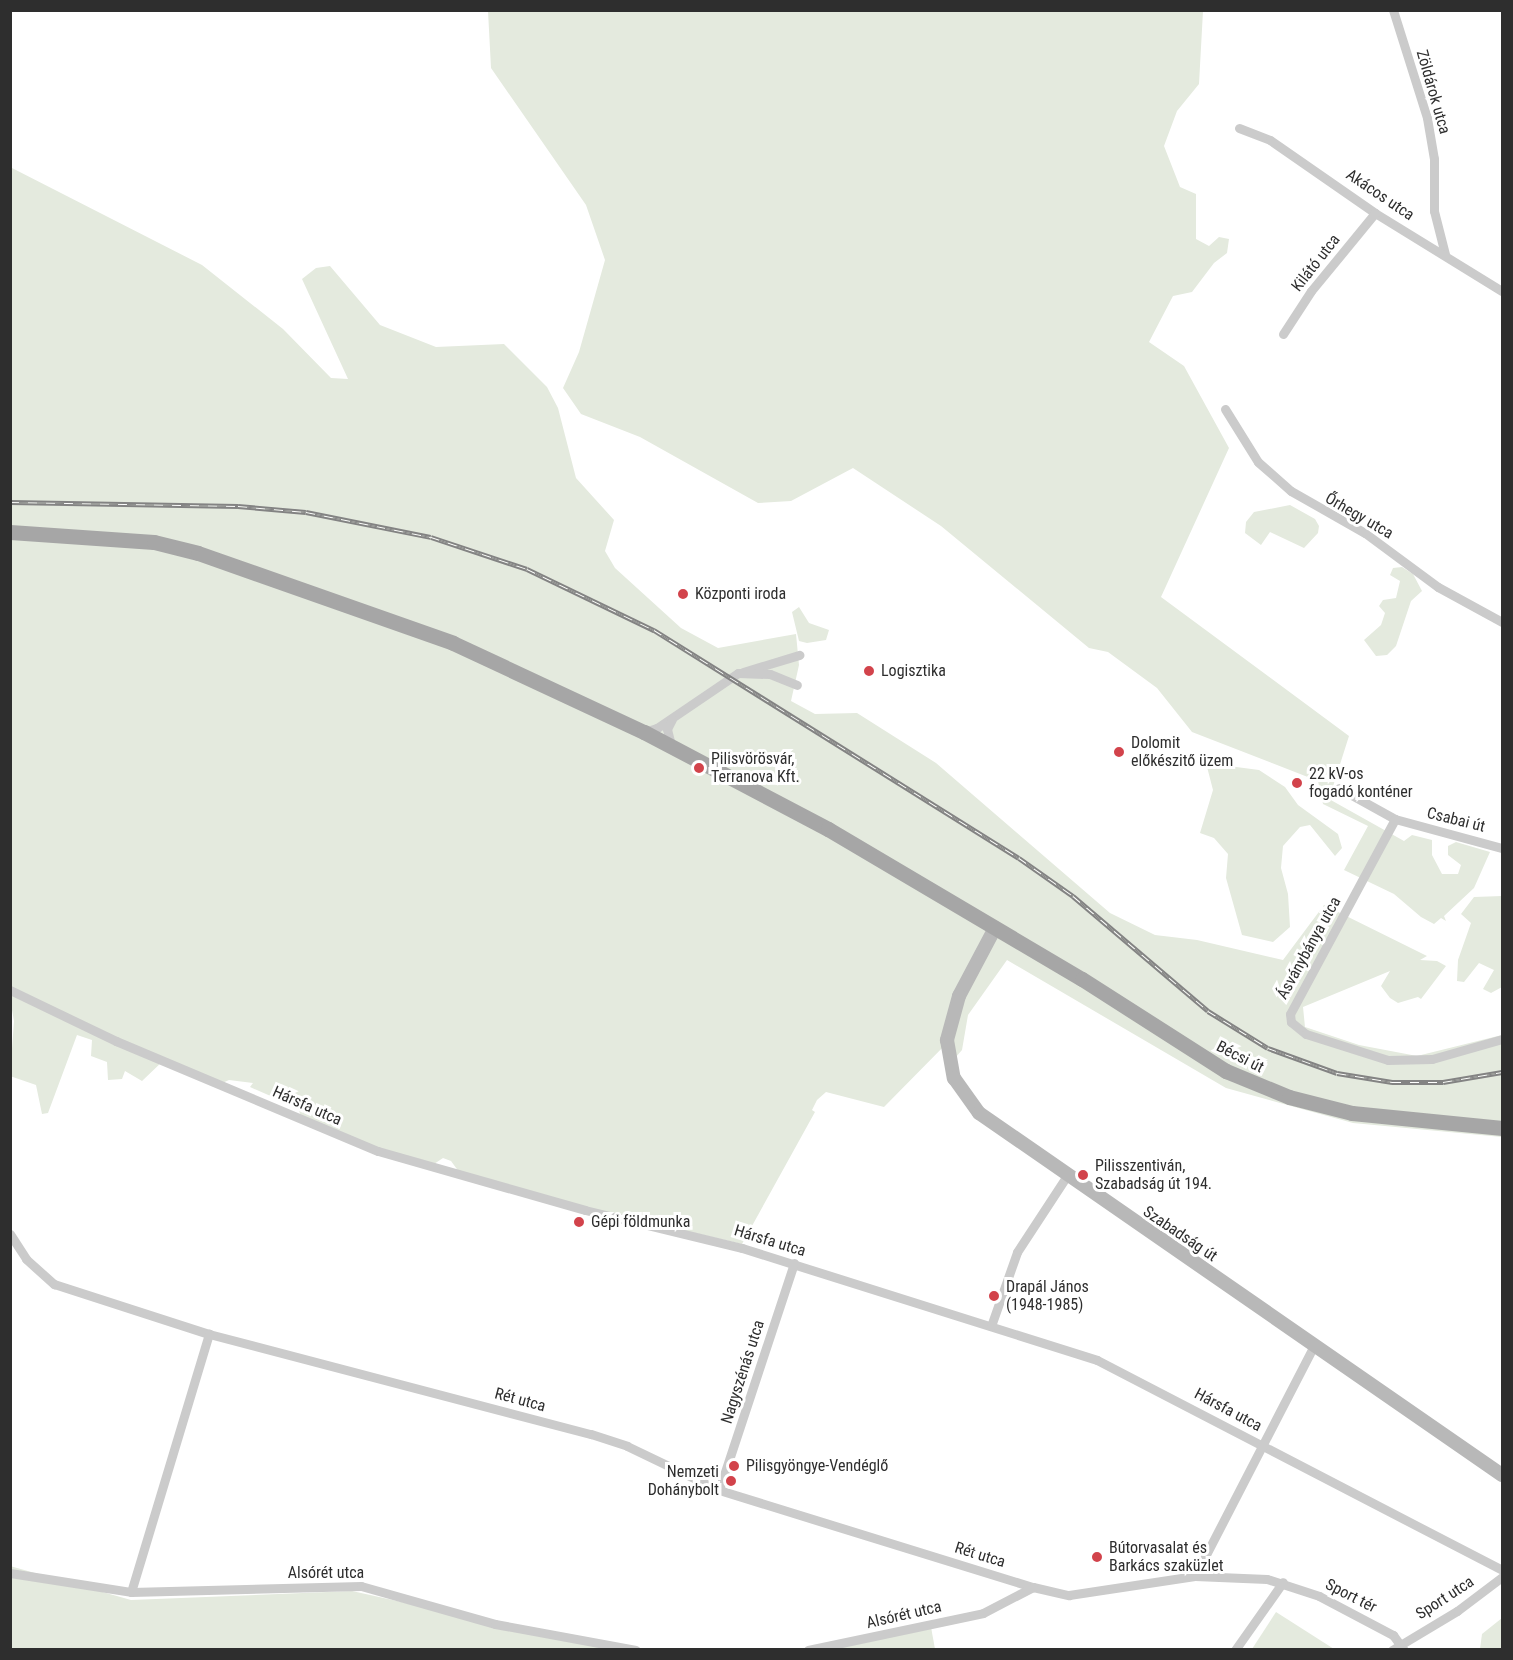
<!DOCTYPE html>
<html>
<head>
<meta charset="utf-8">
<style>
	body { margin:0 }
	#map { position:relative; width:1513px; height:1660px; overflow:hidden; background:#fff; font-family:"Roboto Condensed",sans-serif }
	div>[style] { position:absolute }
	.green>* { inset:0; background:#e4eade }
	.minor>* { height:9px; margin:-4.5px; padding:0 4.5px; transform-origin:4.5px; border-radius:4.5px; background:#cbcbcb }
	.secondary>* { height:14px; margin:-7px; padding:0 7px; transform-origin:7px; border-radius:7px; background:#b8b8b8 }
	.primary>* { height:15px; margin:-7.5px; padding:0 7.5px; transform-origin:7.5px; border-radius:7.5px; background:#a6a6a6 }
	.rail>* { height:5px; margin-top:-2.5px; transform-origin:0; background:repeating-linear-gradient(90deg,#fff 0 9px,#838383 0 18px); box-sizing:border-box; border-block:2px solid #838383 }
	.dots>* { width:16px; height:16px; translate:-50% -50%; box-sizing:border-box; border:3px solid #fff; border-radius:50% }
	span { translate:-50% -50%; white-space:nowrap; text-align:center; line-height:1.15; -webkit-text-stroke:6px #fff; paint-order:stroke }
	.street-label { font-size:16px; color:#2e2e2e }
	.poi-label { font-size:16px; color:#2e2e2e }
	.left { translate:0 -50%; text-align:left }
	.right { translate:-100% -50%; text-align:right }
	.frame { position:absolute; inset:0; border:12px solid #2e2e2e; pointer-events:none }
</style>
</head>
<body>
<div id="map">
	<div class="green">
		<i style="clip-path:polygon(488px 11px,1203px 11px,1199px 84px,1177px 111px,1164px 146px,1180px 187px,1196px 194px,1196px 239px,1209px 246px,1219px 237px,1229px 239px,1227px 253px,1214px 263px,1192px 292px,1173px 296px,1149px 342px,1184px 366px,1229px 448px,1161px 597px,1349px 736px,1329px 799px,1404px 841px,1412px 835px,1432px 840px,1432px 855px,1442px 874px,1458px 874px,1461px 865px,1448px 855px,1448px 846px,1456px 842px,1490px 852px,1474px 888px,1444px 916px,1446px 921px,1441px 918px,1434px 924px,1421px 917px,1394px 894px,1344px 870px,1368px 826px,1323px 804px,1318px 781px,1192px 732px,1157px 688px,1108px 652px,1089px 648px,941px 526px,853px 468px,791px 501px,758px 503px,640px 437px,581px 414px,563px 388px,579px 352px,605px 260px,586px 205px,491px 68px)"></i>
		<i style="clip-path:polygon(10px 167px,202px 265px,283px 329px,331px 378px,348px 379px,302px 279px,316px 268px,330px 266px,380px 325px,436px 347px,504px 344px,547px 387px,558px 408px,576px 478px,614px 520px,605px 551px,615px 568px,681px 628px,718px 648px,796px 634px,799px 665px,791px 701px,815px 714px,857px 713px,936px 763px,1110px 913px,1155px 935px,1197px 940px,1283px 960px,1324px 905px,1427px 956px,1420px 960px,1437px 961px,1446px 966px,1421px 999px,1418px 997px,1398px 1003px,1390px 998px,1381px 986px,1390px 971px,1303px 1007px,1305px 1027px,1359px 1045px,1417px 1056px,1502px 1035px,1502px 1137px,1353px 1123px,1226px 1088px,1007px 960px,968px 1015px,962px 1050px,955px 1058px,950px 1040px,884px 1107px,826px 1092px,817px 1100px,812px 1110px,815px 1112px,742px 1244px,571px 1204px,459px 1172px,451px 1161px,443px 1158px,431px 1166px,303px 1122px,298px 1108px,250px 1087px,253px 1083px,229px 1080px,220px 1084px,164px 1060px,142px 1081px,125px 1071px,122px 1079px,108px 1080px,107px 1062px,91px 1056px,92px 1040px,77px 1035px,48px 1113px,42px 1114px,36px 1085px,10px 1076px,14px 1021px,10px 999px)"></i>
		<i style="clip-path:polygon(1290px 505px,1315px 519px,1319px 526px,1318px 533px,1304px 548px,1270px 532px,1261px 545px,1245px 533px,1246px 522px,1254px 512px)"></i>
		<i style="clip-path:polygon(1402px 567px,1413px 574px,1422px 591px,1411px 601px,1396px 646px,1387px 655px,1376px 656px,1364px 640px,1381px 625px,1385px 613px,1379px 606px,1383px 600px,1396px 598px,1400px 581px,1390px 575px,1393px 568px)"></i>
		<i style="clip-path:polygon(799px 607px,809px 623px,829px 630px,826px 640px,807px 643px,799px 641px,792px 612px)"></i>
		<i style="clip-path:polygon(1206px 763px,1259px 770px,1285px 787px,1298px 805px,1338px 834px,1342px 848px,1335px 856px,1310px 825px,1300px 827px,1283px 846px,1281px 868px,1288px 894px,1290px 927px,1273px 942px,1242px 935px,1226px 878px,1228px 854px,1214px 838px,1200px 833px,1213px 790px)"></i>
		<i style="clip-path:polygon(1502px 896px,1502px 987px,1491px 993px,1483px 989px,1494px 970px,1479px 963px,1464px 982px,1457px 981px,1458px 960px,1471px 923px,1461px 914px,1474px 897px)"></i>
		<i style="clip-path:polygon(10px 1566px,131px 1600px,352px 1591px,614px 1649px,11px 1649px)"></i>
		<i style="clip-path:polygon(1276px 1612px,1334px 1649px,1252px 1649px)"></i>
		<i style="clip-path:polygon(1502px 1618px,1502px 1649px,1480px 1649px,1482px 1634px)"></i>
		<i style="clip-path:polygon(931px 1627px,935px 1649px,826px 1650px)"></i>
	</div>
	<div class="minor">
		<i style="left:1393px;top:10px;width:113px;rotate:72.5deg"></i>
		<i style="left:1427px;top:118px;width:42px;rotate:80.3deg"></i>
		<i style="left:1434px;top:159px;width:52px;rotate:90deg"></i>
		<i style="left:1434px;top:211px;width:44px;rotate:75.7deg"></i>
		<i style="left:1239px;top:128px;width:33px;rotate:21deg"></i>
		<i style="left:1270px;top:140px;width:128px;rotate:34.8deg"></i>
		<i style="left:1375px;top:213px;width:149px;rotate:31.6deg"></i>
		<i style="left:1283px;top:334px;width:51px;rotate:-56.9deg"></i>
		<i style="left:1311px;top:291px;width:101px;rotate:-50.6deg"></i>
		<i style="left:1225px;top:409px;width:62px;rotate:58.1deg"></i>
		<i style="left:1258px;top:462px;width:44px;rotate:41.3deg"></i>
		<i style="left:1291px;top:491px;width:85px;rotate:29.6deg"></i>
		<i style="left:1365px;top:533px;width:91px;rotate:36.5deg"></i>
		<i style="left:1438px;top:587px;width:73px;rotate:28.7deg"></i>
		<i style="left:743px;top:672px;width:59px;rotate:-16.9deg"></i>
		<i style="left:644px;top:732px;width:14px;rotate:-17deg"></i>
		<i style="left:657px;top:728px;width:98px;rotate:-34.2deg"></i>
		<i style="left:738px;top:673px;width:32px;rotate:2deg"></i>
		<i style="left:770px;top:674px;width:29px;rotate:22deg"></i>
		<i style="left:671px;top:745px;width:16px;rotate:-104deg"></i>
		<i style="left:667px;top:729px;width:11px;rotate:-63deg"></i>
		<i style="left:1339px;top:788px;width:64px;rotate:29deg"></i>
		<i style="left:1395px;top:819px;width:111px;rotate:15.2deg"></i>
		<i style="left:1395px;top:819px;width:221px;rotate:118.3deg"></i>
		<i style="left:1290px;top:1014px;width:8px;rotate:83deg"></i>
		<i style="left:1291px;top:1022px;width:19px;rotate:39deg"></i>
		<i style="left:1306px;top:1034px;width:86px;rotate:17.6deg"></i>
		<i style="left:1388px;top:1060px;width:44px;rotate:-1.3deg"></i>
		<i style="left:1432px;top:1059px;width:73px;rotate:-15.9deg"></i>
		<i style="left:10px;top:990px;width:118px;rotate:25.7deg"></i>
		<i style="left:116px;top:1041px;width:284px;rotate:22.8deg"></i>
		<i style="left:378px;top:1151px;width:215px;rotate:15.9deg"></i>
		<i style="left:585px;top:1210px;width:162px;rotate:13.6deg"></i>
		<i style="left:742px;top:1248px;width:372px;rotate:17.5deg"></i>
		<i style="left:1097px;top:1360px;width:456px;rotate:27.4deg"></i>
		<i style="left:10px;top:1234px;width:30px;rotate:57deg"></i>
		<i style="left:26px;top:1259px;width:38px;rotate:42deg"></i>
		<i style="left:54px;top:1284px;width:163px;rotate:17.9deg"></i>
		<i style="left:209px;top:1334px;width:395px;rotate:14.7deg"></i>
		<i style="left:591px;top:1434px;width:38px;rotate:18deg"></i>
		<i style="left:627px;top:1446px;width:102px;rotate:25.6deg"></i>
		<i style="left:719px;top:1490px;width:329px;rotate:17.2deg"></i>
		<i style="left:1033px;top:1587px;width:37px;rotate:13deg"></i>
		<i style="left:1069px;top:1595px;width:127px;rotate:-8.6deg"></i>
		<i style="left:1195px;top:1576px;width:72px;rotate:2.4deg"></i>
		<i style="left:1267px;top:1579px;width:55px;rotate:18.1deg"></i>
		<i style="left:1319px;top:1596px;width:84px;rotate:27.8deg"></i>
		<i style="left:1393px;top:1635px;width:19px;rotate:54deg"></i>
		<i style="left:991px;top:1326px;width:78px;rotate:-70.6deg"></i>
		<i style="left:1017px;top:1252px;width:90px;rotate:-56.8deg"></i>
		<i style="left:719px;top:1490px;width:239px;rotate:-71.7deg"></i>
		<i style="left:10px;top:1573px;width:122px;rotate:8.9deg"></i>
		<i style="left:131px;top:1592px;width:230px;rotate:-1.5deg"></i>
		<i style="left:361px;top:1586px;width:139px;rotate:15.8deg"></i>
		<i style="left:495px;top:1624px;width:143px;rotate:10.4deg"></i>
		<i style="left:1195px;top:1576px;width:260px;rotate:-62.7deg"></i>
		<i style="left:131px;top:1592px;width:270px;rotate:-73.2deg"></i>
		<i style="left:808px;top:1650px;width:179px;rotate:-11.9deg"></i>
		<i style="left:983px;top:1613px;width:56px;rotate:-27.5deg"></i>
		<i style="left:1235px;top:1650px;width:83px;rotate:-54.8deg"></i>
		<i style="left:1392px;top:1650px;width:76px;rotate:-31deg"></i>
		<i style="left:1457px;top:1611px;width:56px;rotate:-37.1deg"></i>
	</div>
	<div class="secondary">
		<i style="left:995px;top:928px;width:77px;rotate:117.9deg"></i>
		<i style="left:959px;top:996px;width:46px;rotate:105.3deg"></i>
		<i style="left:947px;top:1040px;width:39px;rotate:80deg"></i>
		<i style="left:954px;top:1078px;width:43px;rotate:54.5deg"></i>
		<i style="left:979px;top:1113px;width:636px;rotate:34.69deg"></i>
	</div>
	<div class="primary">
		<i style="left:10px;top:532px;width:144px;rotate:4deg"></i>
		<i style="left:154px;top:542px;width:45px;rotate:14deg"></i>
		<i style="left:198px;top:553px;width:270px;rotate:19.4deg"></i>
		<i style="left:453px;top:643px;width:211px;rotate:25deg"></i>
		<i style="left:644px;top:732px;width:208px;rotate:27.8deg"></i>
		<i style="left:828px;top:829px;width:295px;rotate:30.6deg"></i>
		<i style="left:1082px;top:979px;width:171px;rotate:32.6deg"></i>
		<i style="left:1226px;top:1071px;width:68px;rotate:22.4deg"></i>
		<i style="left:1289px;top:1097px;width:65px;rotate:14.3deg"></i>
		<i style="left:1352px;top:1113px;width:151px;rotate:5.7deg"></i>
	</div>
	<div class="rail">
		<i style="left:10px;top:502px;width:228px;rotate:1deg"></i>
		<i style="left:238px;top:506px;width:68px;rotate:5deg"></i>
		<i style="left:306px;top:512px;width:127px;rotate:11.3deg"></i>
		<i style="left:431px;top:537px;width:101px;rotate:18.4deg"></i>
		<i style="left:527px;top:569px;width:141px;rotate:25.7deg"></i>
		<i style="left:654px;top:630px;width:430px;rotate:32deg"></i>
		<i style="left:1019px;top:858px;width:66px;rotate:35.1deg"></i>
		<i style="left:1073px;top:896px;width:177px;rotate:40.4deg"></i>
		<i style="left:1208px;top:1011px;width:70px;rotate:31.7deg"></i>
		<i style="left:1268px;top:1048px;width:73px;rotate:19.9deg"></i>
		<i style="left:1337px;top:1073px;width:56px;rotate:9.3deg"></i>
		<i style="left:1392px;top:1082px;width:51px"></i>
		<i style="left:1443px;top:1082px;width:60px;rotate:-9.6deg"></i>
	</div>
	<div class="dots">
		<i style="left:683px;top:594px;background:#d2434b"></i>
		<i style="left:869px;top:671px;background:#d2434b"></i>
		<i style="left:1119px;top:752px;background:#d2434b"></i>
		<i style="left:699px;top:768px;background:#d2434b"></i>
		<i style="left:1297px;top:783px;background:#d2434b"></i>
		<i style="left:1083px;top:1175px;background:#d2434b"></i>
		<i style="left:579px;top:1222px;background:#d2434b"></i>
		<i style="left:994px;top:1296px;background:#d2434b"></i>
		<i style="left:734px;top:1466px;background:#d2434b"></i>
		<i style="left:731px;top:1481px;background:#d2434b"></i>
		<i style="left:1097px;top:1557px;background:#d2434b"></i>
	</div>
	<div class="street-label">
		<span style="left:1433px;top:92px;rotate:74deg">Zöldárok utca</span>
		<span style="left:1380px;top:195px;rotate:34deg">Akácos utca</span>
		<span style="left:1316px;top:263px;rotate:-52deg">Kilátó utca</span>
		<span style="left:1359px;top:516px;rotate:30deg">Őrhegy utca</span>
		<span style="left:1456px;top:820px;rotate:14deg">Csabai út</span>
		<span style="left:1309px;top:948px;rotate:-61deg">Ásványbánya utca</span>
		<span style="left:1240px;top:1057px;rotate:27deg">Bécsi út</span>
		<span style="left:307px;top:1106px;rotate:24deg">Hársfa utca</span>
		<span style="left:1180px;top:1234px;rotate:34deg">Szabadság út</span>
		<span style="left:770px;top:1241px;rotate:17deg">Hársfa utca</span>
		<span style="left:743px;top:1372px;rotate:-72deg">Nagyszénás utca</span>
		<span style="left:520px;top:1400px;rotate:15deg">Rét utca</span>
		<span style="left:1228px;top:1410px;rotate:28deg">Hársfa utca</span>
		<span style="left:980px;top:1555px;rotate:17deg">Rét utca</span>
		<span style="left:326px;top:1573px">Alsórét utca</span>
		<span style="left:1351px;top:1596px;rotate:27deg">Sport tér</span>
		<span style="left:1445px;top:1598px;rotate:-33deg">Sport utca</span>
		<span style="left:904px;top:1615px;rotate:-13deg">Alsórét utca</span>
	</div>
	<div class="poi-label">
		<span class="left" style="left:695px;top:594px">Központi iroda</span>
		<span class="left" style="left:881px;top:671px">Logisztika</span>
		<span class="left" style="left:1131px;top:752px">Dolomit<br>előkészitő üzem</span>
		<span class="left" style="left:711px;top:768px">Pilisvörösvár,<br>Terranova Kft.</span>
		<span class="left" style="left:1309px;top:783px">22 kV-os<br>fogadó konténer</span>
		<span class="left" style="left:1095px;top:1175px">Pilisszentiván,<br>Szabadság út 194.</span>
		<span class="left" style="left:591px;top:1222px">Gépi földmunka</span>
		<span class="left" style="left:1006px;top:1296px">Drapál János<br>(1948-1985)</span>
		<span class="left" style="left:746px;top:1466px">Pilisgyöngye-Vendéglő</span>
		<span class="right" style="left:719px;top:1481px">Nemzeti<br>Dohánybolt</span>
		<span class="left" style="left:1109px;top:1557px">Bútorvasalat és<br>Barkács szaküzlet</span>
	</div>
	<div class="frame"></div>
</div>
</body>
</html>
